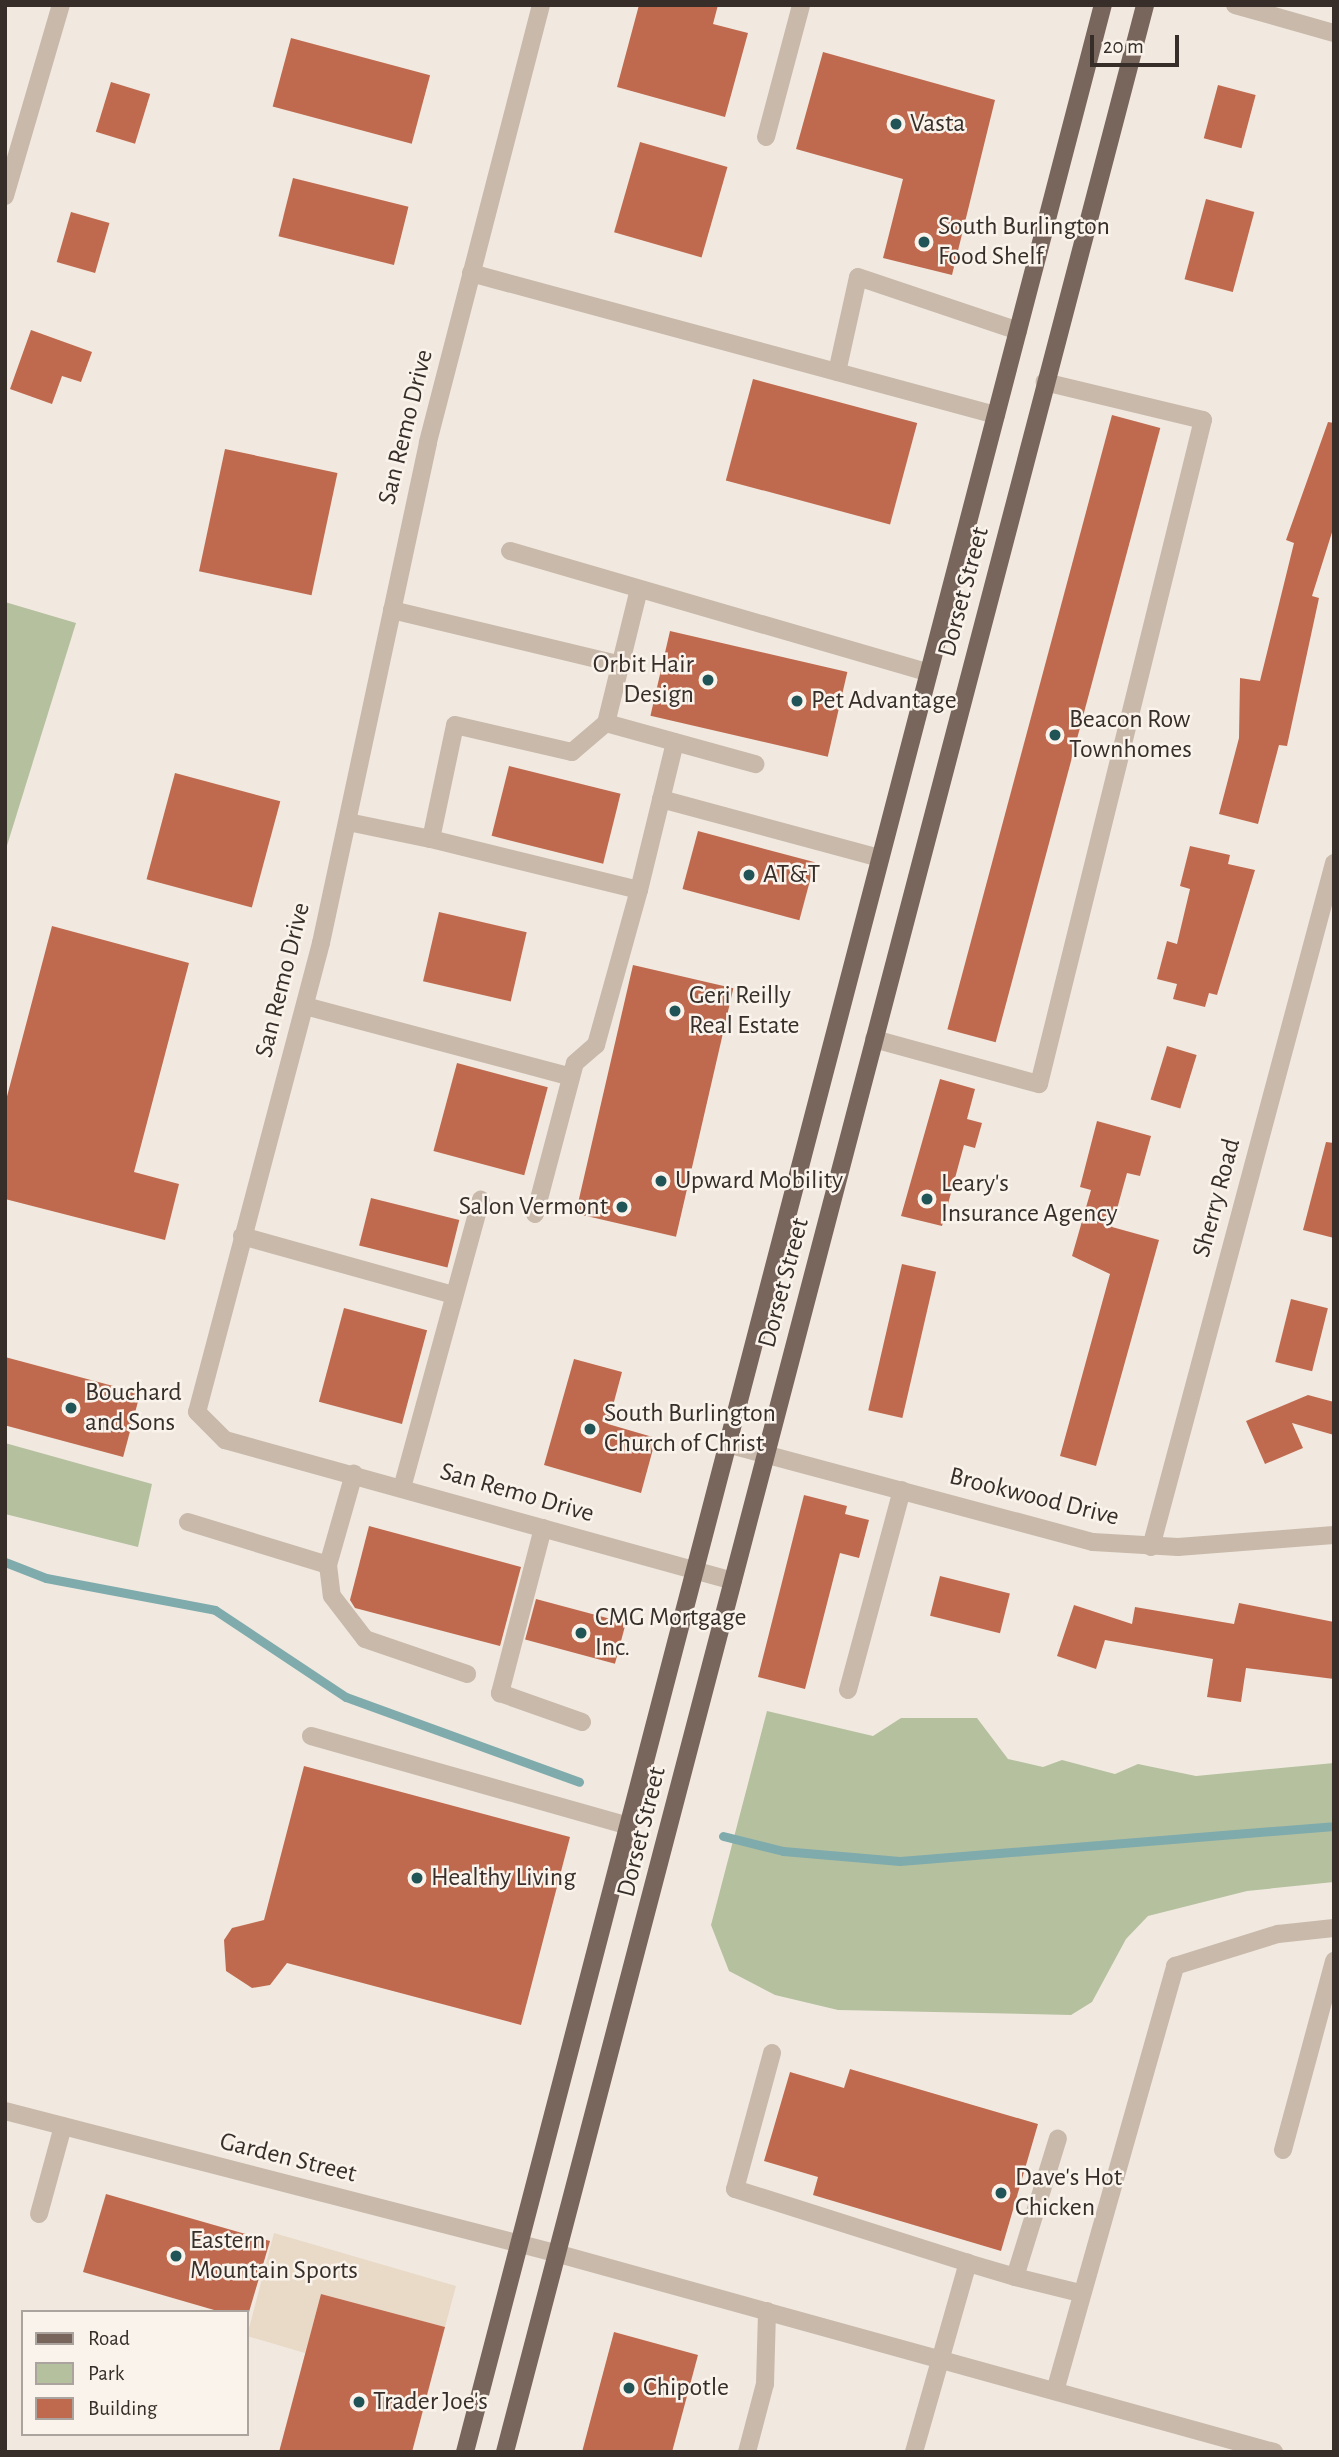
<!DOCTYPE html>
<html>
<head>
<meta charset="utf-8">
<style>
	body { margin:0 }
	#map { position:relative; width:1339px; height:2457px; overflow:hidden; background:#f1e9df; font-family:"Alegreya Sans",sans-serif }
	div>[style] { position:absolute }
	.green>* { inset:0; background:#b5c09f }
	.plaza>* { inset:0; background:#e9d9c7 }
	.stream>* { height:9px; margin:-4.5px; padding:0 4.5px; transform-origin:4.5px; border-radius:4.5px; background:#7fabad }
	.building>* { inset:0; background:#bf6a4f; transform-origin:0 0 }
	.minor>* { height:18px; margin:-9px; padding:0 9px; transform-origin:9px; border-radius:9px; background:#c9b9ab }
	.major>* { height:18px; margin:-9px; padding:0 9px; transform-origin:9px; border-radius:9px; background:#78655c }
	.dots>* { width:19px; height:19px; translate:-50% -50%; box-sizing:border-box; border:4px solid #f9f3eb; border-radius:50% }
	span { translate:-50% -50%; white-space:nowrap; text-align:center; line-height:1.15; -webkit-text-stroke:5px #f9f3eb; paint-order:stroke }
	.poi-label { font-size:26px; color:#372e2a }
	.left { translate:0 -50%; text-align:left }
	.right { translate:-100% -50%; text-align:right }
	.street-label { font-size:26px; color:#372e2a }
	.frame { position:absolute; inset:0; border:7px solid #372e2a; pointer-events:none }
	.legend { position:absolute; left:21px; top:2310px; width:228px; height:126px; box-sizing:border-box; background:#f9f3eb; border:2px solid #aba49e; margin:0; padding:9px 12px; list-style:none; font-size:21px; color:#372e2a }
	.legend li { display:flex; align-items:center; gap:14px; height:35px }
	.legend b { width:35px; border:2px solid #aba49e }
	.scale { position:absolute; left:1090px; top:35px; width:89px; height:32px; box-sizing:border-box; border:4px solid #372e2a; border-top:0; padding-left:9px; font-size:21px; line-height:24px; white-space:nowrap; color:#372e2a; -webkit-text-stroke:5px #f9f3eb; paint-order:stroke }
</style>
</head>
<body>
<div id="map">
	<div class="green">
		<i style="clip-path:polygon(5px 602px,76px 623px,5px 852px)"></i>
		<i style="clip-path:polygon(5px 1443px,152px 1484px,138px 1547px,5px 1514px)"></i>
		<i style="clip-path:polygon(767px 1711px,873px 1736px,901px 1718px,977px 1718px,1008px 1759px,1043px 1767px,1062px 1760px,1115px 1774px,1138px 1764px,1196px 1776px,1334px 1763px,1334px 1882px,1247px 1891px,1148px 1916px,1126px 1939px,1092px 2002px,1071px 2015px,838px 2010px,775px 1995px,729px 1971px,711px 1925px)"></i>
	</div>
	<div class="plaza">
		<i style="clip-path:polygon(274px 2233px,456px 2286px,445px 2327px,321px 2294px,305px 2353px,247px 2336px)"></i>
	</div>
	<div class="stream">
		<i style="left:5px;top:1562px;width:44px;rotate:21.3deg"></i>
		<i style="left:46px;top:1578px;width:172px;rotate:10.7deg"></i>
		<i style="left:215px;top:1610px;width:157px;rotate:33.6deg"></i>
		<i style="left:346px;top:1697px;width:248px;rotate:20deg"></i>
		<i style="left:723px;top:1836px;width:62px;rotate:14deg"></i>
		<i style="left:783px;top:1851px;width:117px;rotate:4.9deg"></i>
		<i style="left:900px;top:1861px;width:435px;rotate:-4.6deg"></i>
	</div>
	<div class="building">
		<i style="clip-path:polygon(639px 5px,718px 5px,713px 24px,748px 33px,725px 117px,617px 87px)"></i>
		<i style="left:291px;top:38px;width:144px;height:71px;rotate:15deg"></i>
		<i style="clip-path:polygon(823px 52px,995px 100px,952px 275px,883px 258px,903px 179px,796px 149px)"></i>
		<i style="left:111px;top:82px;width:41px;height:52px;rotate:17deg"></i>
		<i style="left:1218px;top:85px;width:39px;height:55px;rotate:15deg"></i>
		<i style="left:640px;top:142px;width:91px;height:94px;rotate:16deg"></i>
		<i style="left:293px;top:178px;width:119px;height:60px;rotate:14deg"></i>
		<i style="left:1206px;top:199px;width:50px;height:83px;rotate:15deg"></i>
		<i style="left:71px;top:212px;width:40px;height:52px;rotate:16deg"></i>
		<i style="clip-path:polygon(31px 330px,92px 352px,81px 382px,62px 376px,52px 404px,10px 389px)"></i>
		<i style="left:753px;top:379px;width:170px;height:105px;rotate:15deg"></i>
		<i style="left:1112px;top:415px;width:50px;height:636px;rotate:15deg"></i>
		<i style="clip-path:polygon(1328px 422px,1334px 423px,1334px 526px,1312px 596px,1319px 598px,1287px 746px,1279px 745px,1258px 824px,1219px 814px,1239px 738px,1240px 678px,1260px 681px,1294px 543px,1286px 540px)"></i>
		<i style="left:225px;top:449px;width:115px;height:125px;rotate:12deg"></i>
		<i style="left:670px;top:631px;width:182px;height:87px;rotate:13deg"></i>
		<i style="left:509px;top:766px;width:115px;height:72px;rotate:14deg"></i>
		<i style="left:175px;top:773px;width:109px;height:110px;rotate:15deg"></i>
		<i style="left:698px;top:831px;width:121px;height:60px;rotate:15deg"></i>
		<i style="clip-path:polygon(1190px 846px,1230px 855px,1228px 864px,1255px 870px,1217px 995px,1209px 993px,1205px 1007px,1173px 999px,1177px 984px,1157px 979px,1167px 941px,1177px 944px,1190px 889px,1180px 886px)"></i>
		<i style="left:439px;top:912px;width:90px;height:71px;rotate:13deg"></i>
		<i style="clip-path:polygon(52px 926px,189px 963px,134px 1172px,179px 1184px,165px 1240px,5px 1199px,5px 1104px)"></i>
		<i style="left:633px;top:965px;width:103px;height:255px;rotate:13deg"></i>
		<i style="left:1167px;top:1046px;width:31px;height:56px;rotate:17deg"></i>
		<i style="left:457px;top:1063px;width:94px;height:91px;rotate:15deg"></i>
		<i style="clip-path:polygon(940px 1079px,975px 1089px,967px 1119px,982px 1123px,975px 1148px,964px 1145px,942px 1226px,901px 1216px)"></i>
		<i style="clip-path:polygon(1097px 1121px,1151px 1136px,1140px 1176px,1127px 1173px,1112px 1227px,1159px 1240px,1096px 1466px,1060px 1456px,1110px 1274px,1072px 1256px,1091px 1190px,1080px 1187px)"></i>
		<i style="clip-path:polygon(1326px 1142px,1334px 1143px,1334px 1238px,1303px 1230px)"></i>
		<i style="left:371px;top:1198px;width:91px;height:49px;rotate:14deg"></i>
		<i style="left:902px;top:1264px;width:35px;height:150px;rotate:13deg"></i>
		<i style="left:1291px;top:1299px;width:38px;height:65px;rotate:14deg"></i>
		<i style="left:344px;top:1308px;width:86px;height:97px;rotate:15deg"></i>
		<i style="left:5px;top:1357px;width:140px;height:66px;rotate:15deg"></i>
		<i style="clip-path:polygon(574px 1359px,622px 1372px,608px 1424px,656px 1438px,641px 1493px,544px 1465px)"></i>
		<i style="clip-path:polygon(1308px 1395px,1334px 1402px,1334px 1435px,1292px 1423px,1303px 1448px,1265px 1464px,1246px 1421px)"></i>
		<i style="clip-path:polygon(804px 1495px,847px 1506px,845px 1514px,869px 1520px,859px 1558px,840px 1553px,805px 1689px,758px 1677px)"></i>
		<i style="clip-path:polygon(369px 1526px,521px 1567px,500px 1646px,355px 1608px,350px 1600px)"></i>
		<i style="left:940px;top:1576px;width:72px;height:41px;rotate:14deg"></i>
		<i style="left:536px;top:1599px;width:93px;height:42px;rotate:15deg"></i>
		<i style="clip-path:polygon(1239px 1603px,1334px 1622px,1334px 1679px,1246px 1668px,1241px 1702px,1207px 1697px,1213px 1659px,1105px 1640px,1096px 1669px,1057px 1656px,1074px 1605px,1132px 1624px,1135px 1607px,1234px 1624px)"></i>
		<i style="clip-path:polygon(304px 1766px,570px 1837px,521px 2025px,287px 1963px,270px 1985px,252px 1988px,226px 1971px,224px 1940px,232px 1928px,264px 1920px)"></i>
		<i style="clip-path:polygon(850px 2069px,1038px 2124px,1001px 2251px,813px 2195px,818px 2177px,764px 2161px,790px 2072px,844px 2088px)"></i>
		<i style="clip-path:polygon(106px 2194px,270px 2241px,249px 2312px,221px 2312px,83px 2272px)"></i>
		<i style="clip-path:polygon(321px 2294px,445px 2327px,412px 2452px,279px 2452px)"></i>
		<i style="clip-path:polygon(614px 2332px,698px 2355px,672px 2452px,582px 2452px)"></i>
	</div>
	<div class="minor">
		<i style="left:541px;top:5px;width:452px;rotate:104.5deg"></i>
		<i style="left:428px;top:443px;width:511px;rotate:102.08deg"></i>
		<i style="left:321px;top:943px;width:485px;rotate:104.8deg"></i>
		<i style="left:197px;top:1412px;width:40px;rotate:45deg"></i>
		<i style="left:225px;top:1440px;width:527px;rotate:15.51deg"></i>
		<i style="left:1235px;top:5px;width:103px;rotate:15.8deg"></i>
		<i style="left:766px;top:137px;width:137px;rotate:-75.1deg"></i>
		<i style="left:5px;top:196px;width:199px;rotate:-73.7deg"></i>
		<i style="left:471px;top:273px;width:544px;rotate:15.14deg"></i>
		<i style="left:837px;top:372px;width:97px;rotate:-77.5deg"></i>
		<i style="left:858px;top:277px;width:169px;rotate:18.6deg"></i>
		<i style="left:510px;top:551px;width:436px;rotate:16.2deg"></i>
		<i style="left:639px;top:589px;width:138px;rotate:103.8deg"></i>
		<i style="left:606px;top:723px;width:155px;rotate:15.4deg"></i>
		<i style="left:392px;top:610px;width:236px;rotate:13.5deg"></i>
		<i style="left:661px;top:799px;width:227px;rotate:15.1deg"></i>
		<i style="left:348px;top:822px;width:85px;rotate:11.6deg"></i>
		<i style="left:431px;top:839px;width:116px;rotate:-78.1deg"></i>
		<i style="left:455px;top:725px;width:120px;rotate:13deg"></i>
		<i style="left:572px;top:752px;width:45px;rotate:-40.5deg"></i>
		<i style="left:431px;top:839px;width:214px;rotate:13.8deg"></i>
		<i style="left:639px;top:890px;width:152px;rotate:-76.3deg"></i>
		<i style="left:305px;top:1006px;width:275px;rotate:14.9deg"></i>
		<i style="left:874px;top:1039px;width:171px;rotate:15.3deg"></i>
		<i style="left:1039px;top:1084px;width:684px;rotate:-76.13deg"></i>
		<i style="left:1203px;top:420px;width:163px;rotate:-166.5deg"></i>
		<i style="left:535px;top:1214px;width:156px;rotate:-75.2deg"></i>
		<i style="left:575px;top:1063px;width:28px;rotate:-41deg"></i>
		<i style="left:596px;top:1045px;width:161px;rotate:-74.5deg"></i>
		<i style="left:242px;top:1236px;width:220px;rotate:15.6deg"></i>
		<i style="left:727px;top:1444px;width:379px;rotate:15deg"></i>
		<i style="left:1093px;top:1542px;width:85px;rotate:3.4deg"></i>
		<i style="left:1178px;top:1547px;width:156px;rotate:-4.4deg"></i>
		<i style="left:402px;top:1488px;width:299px;rotate:-74.7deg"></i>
		<i style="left:188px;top:1522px;width:146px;rotate:17.1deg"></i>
		<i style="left:328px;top:1565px;width:95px;rotate:-74.1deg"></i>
		<i style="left:543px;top:1528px;width:171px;rotate:104.6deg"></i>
		<i style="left:500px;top:1693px;width:87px;rotate:19.5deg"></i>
		<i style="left:1151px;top:1547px;width:708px;rotate:-75.02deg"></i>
		<i style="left:328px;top:1565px;width:31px;rotate:83deg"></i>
		<i style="left:332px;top:1596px;width:54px;rotate:52.5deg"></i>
		<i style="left:365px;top:1639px;width:108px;rotate:18.9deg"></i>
		<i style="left:848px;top:1690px;width:207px;rotate:-74.9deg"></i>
		<i style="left:311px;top:1736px;width:330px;rotate:15.8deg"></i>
		<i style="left:772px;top:2053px;width:141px;rotate:105.2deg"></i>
		<i style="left:735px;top:2189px;width:244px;rotate:17.6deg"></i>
		<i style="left:968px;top:2263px;width:49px;rotate:16.6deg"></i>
		<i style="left:1015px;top:2277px;width:145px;rotate:-72.8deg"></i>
		<i style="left:5px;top:2111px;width:572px;rotate:14.47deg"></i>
		<i style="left:559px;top:2254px;width:742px;rotate:15.48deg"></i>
		<i style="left:1283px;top:2150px;width:196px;rotate:-74.9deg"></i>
		<i style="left:39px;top:2214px;width:91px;rotate:-74.7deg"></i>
		<i style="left:1015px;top:2277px;width:67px;rotate:13.8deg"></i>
		<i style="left:1055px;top:2391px;width:442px;rotate:-74.2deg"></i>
		<i style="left:1175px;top:1966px;width:108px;rotate:-17.3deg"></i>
		<i style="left:1278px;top:1934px;width:56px;rotate:-6.1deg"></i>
		<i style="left:747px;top:2452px;width:70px;rotate:-75.2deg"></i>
		<i style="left:765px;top:2384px;width:73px;rotate:-88.4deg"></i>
		<i style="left:914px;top:2452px;width:197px;rotate:-74.1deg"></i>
	</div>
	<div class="major">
		<i style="left:465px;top:2452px;width:2529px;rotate:-75.39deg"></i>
		<i style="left:505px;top:2452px;width:2529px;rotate:-75.34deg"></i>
	</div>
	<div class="dots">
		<i style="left:896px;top:124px;background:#215457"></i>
		<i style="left:924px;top:242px;background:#215457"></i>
		<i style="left:708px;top:680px;background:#215457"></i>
		<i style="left:797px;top:701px;background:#215457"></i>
		<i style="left:1055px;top:735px;background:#215457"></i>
		<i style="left:749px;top:875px;background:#215457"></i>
		<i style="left:675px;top:1011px;background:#215457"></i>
		<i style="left:661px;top:1181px;background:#215457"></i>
		<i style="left:927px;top:1199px;background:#215457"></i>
		<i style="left:622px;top:1207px;background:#215457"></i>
		<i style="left:71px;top:1408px;background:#215457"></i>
		<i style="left:590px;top:1429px;background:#215457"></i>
		<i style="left:581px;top:1633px;background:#215457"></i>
		<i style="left:417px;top:1878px;background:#215457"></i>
		<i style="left:1001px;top:2193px;background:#215457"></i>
		<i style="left:176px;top:2256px;background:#215457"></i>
		<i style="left:629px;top:2388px;background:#215457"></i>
		<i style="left:359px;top:2402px;background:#215457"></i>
	</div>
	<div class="poi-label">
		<span class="left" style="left:910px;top:124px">Vasta</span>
		<span class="left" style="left:938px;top:242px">South Burlington<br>Food Shelf</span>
		<span class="right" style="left:694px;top:680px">Orbit Hair<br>Design</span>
		<span class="left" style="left:811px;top:701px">Pet Advantage</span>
		<span class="left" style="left:1069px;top:735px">Beacon Row<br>Townhomes</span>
		<span class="left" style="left:763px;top:875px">AT&amp;T</span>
		<span class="left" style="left:689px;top:1011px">Geri Reilly<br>Real Estate</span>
		<span class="left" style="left:675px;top:1181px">Upward Mobility</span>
		<span class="left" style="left:941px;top:1199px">Leary's<br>Insurance Agency</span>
		<span class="right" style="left:608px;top:1207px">Salon Vermont</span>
		<span class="left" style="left:85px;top:1408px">Bouchard<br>and Sons</span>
		<span class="left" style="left:604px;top:1429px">South Burlington<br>Church of Christ</span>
		<span class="left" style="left:595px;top:1633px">CMG Mortgage<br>Inc.</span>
		<span class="left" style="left:431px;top:1878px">Healthy Living</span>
		<span class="left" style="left:1015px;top:2193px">Dave's Hot<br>Chicken</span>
		<span class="left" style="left:190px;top:2256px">Eastern<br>Mountain Sports</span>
		<span class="left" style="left:643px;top:2388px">Chipotle</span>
		<span class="left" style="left:373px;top:2402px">Trader Joe's</span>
	</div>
	<div class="street-label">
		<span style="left:406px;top:427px;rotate:-76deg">San Remo Drive</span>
		<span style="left:964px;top:592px;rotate:-75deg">Dorset Street</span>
		<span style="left:283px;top:980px;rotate:-76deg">San Remo Drive</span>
		<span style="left:1217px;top:1198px;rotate:-75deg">Sherry Road</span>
		<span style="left:784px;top:1283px;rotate:-75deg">Dorset Street</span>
		<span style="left:517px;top:1493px;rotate:16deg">San Remo Drive</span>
		<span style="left:1034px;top:1497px;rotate:14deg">Brookwood Drive</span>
		<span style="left:642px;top:1832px;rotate:-76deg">Dorset Street</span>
		<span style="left:288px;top:2158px;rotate:14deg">Garden Street</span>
	</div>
	<div class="frame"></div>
	<ul class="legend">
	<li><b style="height:9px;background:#78655c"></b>Road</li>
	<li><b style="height:19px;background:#b5c09f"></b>Park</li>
	<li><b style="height:19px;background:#bf6a4f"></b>Building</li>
	</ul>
	<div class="scale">20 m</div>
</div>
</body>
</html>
